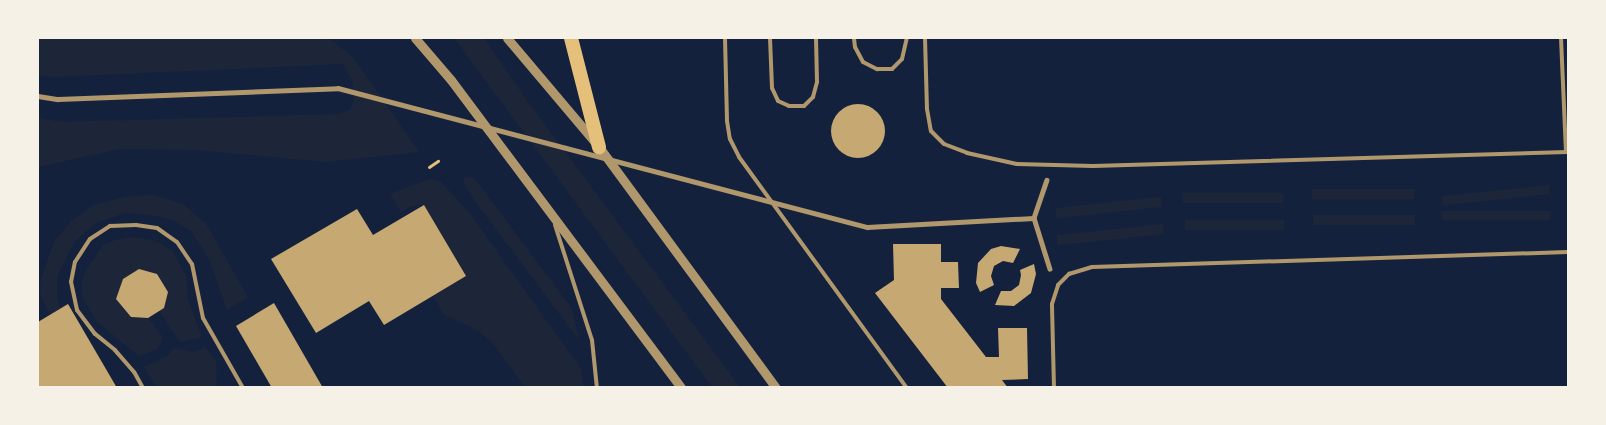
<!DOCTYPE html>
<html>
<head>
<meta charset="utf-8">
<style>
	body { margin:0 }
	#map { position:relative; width:1606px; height:425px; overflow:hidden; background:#14213d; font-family:Quicksand,sans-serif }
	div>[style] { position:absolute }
	.green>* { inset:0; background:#1d2539; transform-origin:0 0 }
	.building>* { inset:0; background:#c6a872 }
	.round { border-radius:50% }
	.path>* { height:3px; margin:-1.5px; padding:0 1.5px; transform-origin:1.5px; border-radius:1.5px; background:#e5c07b }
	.service>* { height:4px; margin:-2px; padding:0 2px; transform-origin:2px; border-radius:2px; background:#b1986c }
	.pedestrian>* { height:4.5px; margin:-2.25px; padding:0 2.25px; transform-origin:2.25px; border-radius:2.25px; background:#b1986c }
	.tertiary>* { height:9px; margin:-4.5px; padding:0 4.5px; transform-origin:4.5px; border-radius:4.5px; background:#b1986c }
	.trunk>* { height:14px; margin:-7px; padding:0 7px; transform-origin:7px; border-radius:7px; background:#e5c07b }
	span { translate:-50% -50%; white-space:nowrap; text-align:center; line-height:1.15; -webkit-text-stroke:4.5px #f6f1e7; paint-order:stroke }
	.frame { position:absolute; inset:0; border:39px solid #f6f1e7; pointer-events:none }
</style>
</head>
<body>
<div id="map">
	<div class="green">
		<i style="clip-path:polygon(38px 38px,319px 38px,331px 40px,353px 57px,419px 152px,325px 162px,197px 150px,120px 149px,38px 167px,38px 118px,63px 122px,339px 114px,350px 110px,354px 100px,352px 80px,343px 64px,53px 77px,38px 75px)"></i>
		<i style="clip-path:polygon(454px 38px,484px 38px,528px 102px,740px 387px,712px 387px)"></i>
		<i style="clip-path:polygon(465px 177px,473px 178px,482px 188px,572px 309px,579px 340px,477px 204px,463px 182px)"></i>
		<i style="clip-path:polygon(429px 179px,441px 182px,468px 211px,581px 369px,584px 387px,525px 387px,495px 346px,479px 331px,443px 314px,433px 296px,466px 276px,424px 205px,411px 206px,401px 212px,390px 194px)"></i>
		<i style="left:1549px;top:185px;width:9px;height:108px;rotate:84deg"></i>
		<i style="left:1414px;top:189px;width:10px;height:102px;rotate:90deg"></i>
		<i style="left:1283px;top:193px;width:10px;height:100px;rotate:90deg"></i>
		<i style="clip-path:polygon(152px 195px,183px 204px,207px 225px,248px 297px,227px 310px,209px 259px,191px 231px,172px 220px,152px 215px,125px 213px,96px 223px,74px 242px,57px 277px,57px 296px,60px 308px,50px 315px,41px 296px,40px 282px,54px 242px,71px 221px,94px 205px,125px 197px)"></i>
		<i style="left:1161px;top:197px;width:10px;height:106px;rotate:84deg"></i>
		<i style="left:1550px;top:211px;width:9px;height:108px;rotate:90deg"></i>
		<i style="left:1415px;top:215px;width:10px;height:102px;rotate:90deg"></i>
		<i style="left:1284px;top:220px;width:10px;height:99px;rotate:90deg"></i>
		<i style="left:1163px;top:224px;width:10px;height:107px;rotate:84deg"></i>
		<i style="clip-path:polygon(132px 237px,154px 240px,172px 250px,186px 276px,188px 300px,202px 337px,180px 342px,159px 311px,123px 279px,116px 299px,131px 317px,148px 318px,163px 337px,158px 349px,139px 356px,97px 322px,83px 298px,81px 286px,85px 272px,103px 245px,115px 240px)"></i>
		<i style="clip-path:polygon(205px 347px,216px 361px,217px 387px,156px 387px,144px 367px,167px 356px,174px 348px,194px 352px)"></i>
	</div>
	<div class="building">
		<i class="round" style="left:831px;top:104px;width:54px;height:54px"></i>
		<i style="clip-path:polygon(424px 205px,466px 276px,384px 325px,369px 301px,316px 333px,271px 259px,357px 209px,373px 235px)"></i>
		<i style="clip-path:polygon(893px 244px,941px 244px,941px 262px,958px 262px,959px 288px,941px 288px,941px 299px,986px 357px,999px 357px,998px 328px,1027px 328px,1028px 379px,1002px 380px,1008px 388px,948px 388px,875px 293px,894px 280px)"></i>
		<i style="clip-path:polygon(1001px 246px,1020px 249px,1013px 263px,1003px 261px,994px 266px,991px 276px,994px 285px,980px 292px,976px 283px,978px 263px,991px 249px)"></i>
		<i style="clip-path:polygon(1034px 264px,1036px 274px,1031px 293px,1014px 306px,995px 305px,1001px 291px,1011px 291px,1019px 285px,1021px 275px,1020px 270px)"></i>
		<i style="clip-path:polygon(139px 269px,157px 274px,168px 292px,164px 308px,148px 318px,131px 317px,116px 299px,123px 279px)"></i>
		<i style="clip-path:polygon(274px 303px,323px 388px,272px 388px,236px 326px)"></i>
		<i style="clip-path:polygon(68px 304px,117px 388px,38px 388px,38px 322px)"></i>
	</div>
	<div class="path">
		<i style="left:429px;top:167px;width:11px;rotate:-34deg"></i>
	</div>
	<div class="service">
		<i style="left:725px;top:38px;width:83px;rotate:88.6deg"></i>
		<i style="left:727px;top:121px;width:18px;rotate:81deg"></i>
		<i style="left:730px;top:139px;width:20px;rotate:63deg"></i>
		<i style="left:739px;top:157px;width:286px;rotate:54deg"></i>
		<i style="left:770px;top:38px;width:50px;rotate:87.7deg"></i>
		<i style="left:772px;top:88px;width:14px;rotate:65deg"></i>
		<i style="left:778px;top:101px;width:12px;rotate:24deg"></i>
		<i style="left:789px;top:106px;width:15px"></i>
		<i style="left:804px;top:106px;width:13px;rotate:-45deg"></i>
		<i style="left:813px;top:97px;width:16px;rotate:-75deg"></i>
		<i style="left:817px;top:82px;width:44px;rotate:-91.3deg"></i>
		<i style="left:854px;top:38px;width:9px;rotate:84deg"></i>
		<i style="left:855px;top:47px;width:17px;rotate:62deg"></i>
		<i style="left:863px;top:62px;width:16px;rotate:27deg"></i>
		<i style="left:877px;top:69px;width:15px"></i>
		<i style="left:892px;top:69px;width:14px;rotate:-45deg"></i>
		<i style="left:902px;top:59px;width:22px;rotate:-77deg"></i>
		<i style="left:925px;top:38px;width:71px;rotate:88.4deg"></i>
		<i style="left:927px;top:109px;width:22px;rotate:80deg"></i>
		<i style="left:931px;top:131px;width:18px;rotate:45deg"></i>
		<i style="left:944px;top:144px;width:25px;rotate:21deg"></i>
		<i style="left:967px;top:153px;width:51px;rotate:12.4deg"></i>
		<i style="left:1017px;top:164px;width:76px;rotate:1.5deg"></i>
		<i style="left:1093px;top:166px;width:475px;rotate:-1.7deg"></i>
		<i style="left:1561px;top:38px;width:114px;rotate:87.5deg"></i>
		<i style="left:555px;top:225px;width:121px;rotate:72.2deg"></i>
		<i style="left:592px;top:340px;width:48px;rotate:84.1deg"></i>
		<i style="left:143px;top:388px;width:18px;rotate:-119deg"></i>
		<i style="left:134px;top:372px;width:29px;rotate:-131deg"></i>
		<i style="left:115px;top:350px;width:26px;rotate:-141deg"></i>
		<i style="left:95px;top:334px;width:30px;rotate:-127deg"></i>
		<i style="left:77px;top:310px;width:29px;rotate:-102deg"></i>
		<i style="left:71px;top:282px;width:20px;rotate:-79deg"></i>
		<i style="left:75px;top:262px;width:27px;rotate:-57deg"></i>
		<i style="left:90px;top:239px;width:24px;rotate:-33deg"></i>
		<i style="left:110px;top:226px;width:26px;rotate:-2deg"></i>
		<i style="left:136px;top:225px;width:21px;rotate:8deg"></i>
		<i style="left:157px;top:228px;width:24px;rotate:35deg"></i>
		<i style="left:177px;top:242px;width:27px;rotate:56deg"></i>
		<i style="left:192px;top:264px;width:55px;rotate:78.5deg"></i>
		<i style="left:203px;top:318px;width:81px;rotate:60.3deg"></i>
		<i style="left:1054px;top:388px;width:84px;rotate:-91.4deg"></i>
		<i style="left:1052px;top:304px;width:20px;rotate:-72deg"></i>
		<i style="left:1058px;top:285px;width:16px;rotate:-45deg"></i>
		<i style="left:1069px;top:274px;width:24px;rotate:-17deg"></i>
		<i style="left:1092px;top:267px;width:476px;rotate:-1.8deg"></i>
	</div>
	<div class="pedestrian">
		<i style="left:38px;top:96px;width:20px;rotate:9deg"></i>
		<i style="left:58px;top:99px;width:280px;rotate:-2.2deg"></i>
		<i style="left:338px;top:88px;width:547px;rotate:14.72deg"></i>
		<i style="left:867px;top:227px;width:167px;rotate:-3.1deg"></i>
		<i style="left:1047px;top:180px;width:40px;rotate:108.9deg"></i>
		<i style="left:1034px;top:218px;width:53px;rotate:72.6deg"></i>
	</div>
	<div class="tertiary">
		<i style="left:415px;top:38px;width:55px;rotate:49.4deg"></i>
		<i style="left:451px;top:80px;width:384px;rotate:53.2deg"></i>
		<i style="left:507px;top:38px;width:143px;rotate:49.8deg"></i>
		<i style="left:599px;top:147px;width:299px;rotate:53.7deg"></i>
	</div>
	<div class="trunk">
		<i style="left:571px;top:38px;width:113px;rotate:75.6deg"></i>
	</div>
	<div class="frame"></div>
</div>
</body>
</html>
